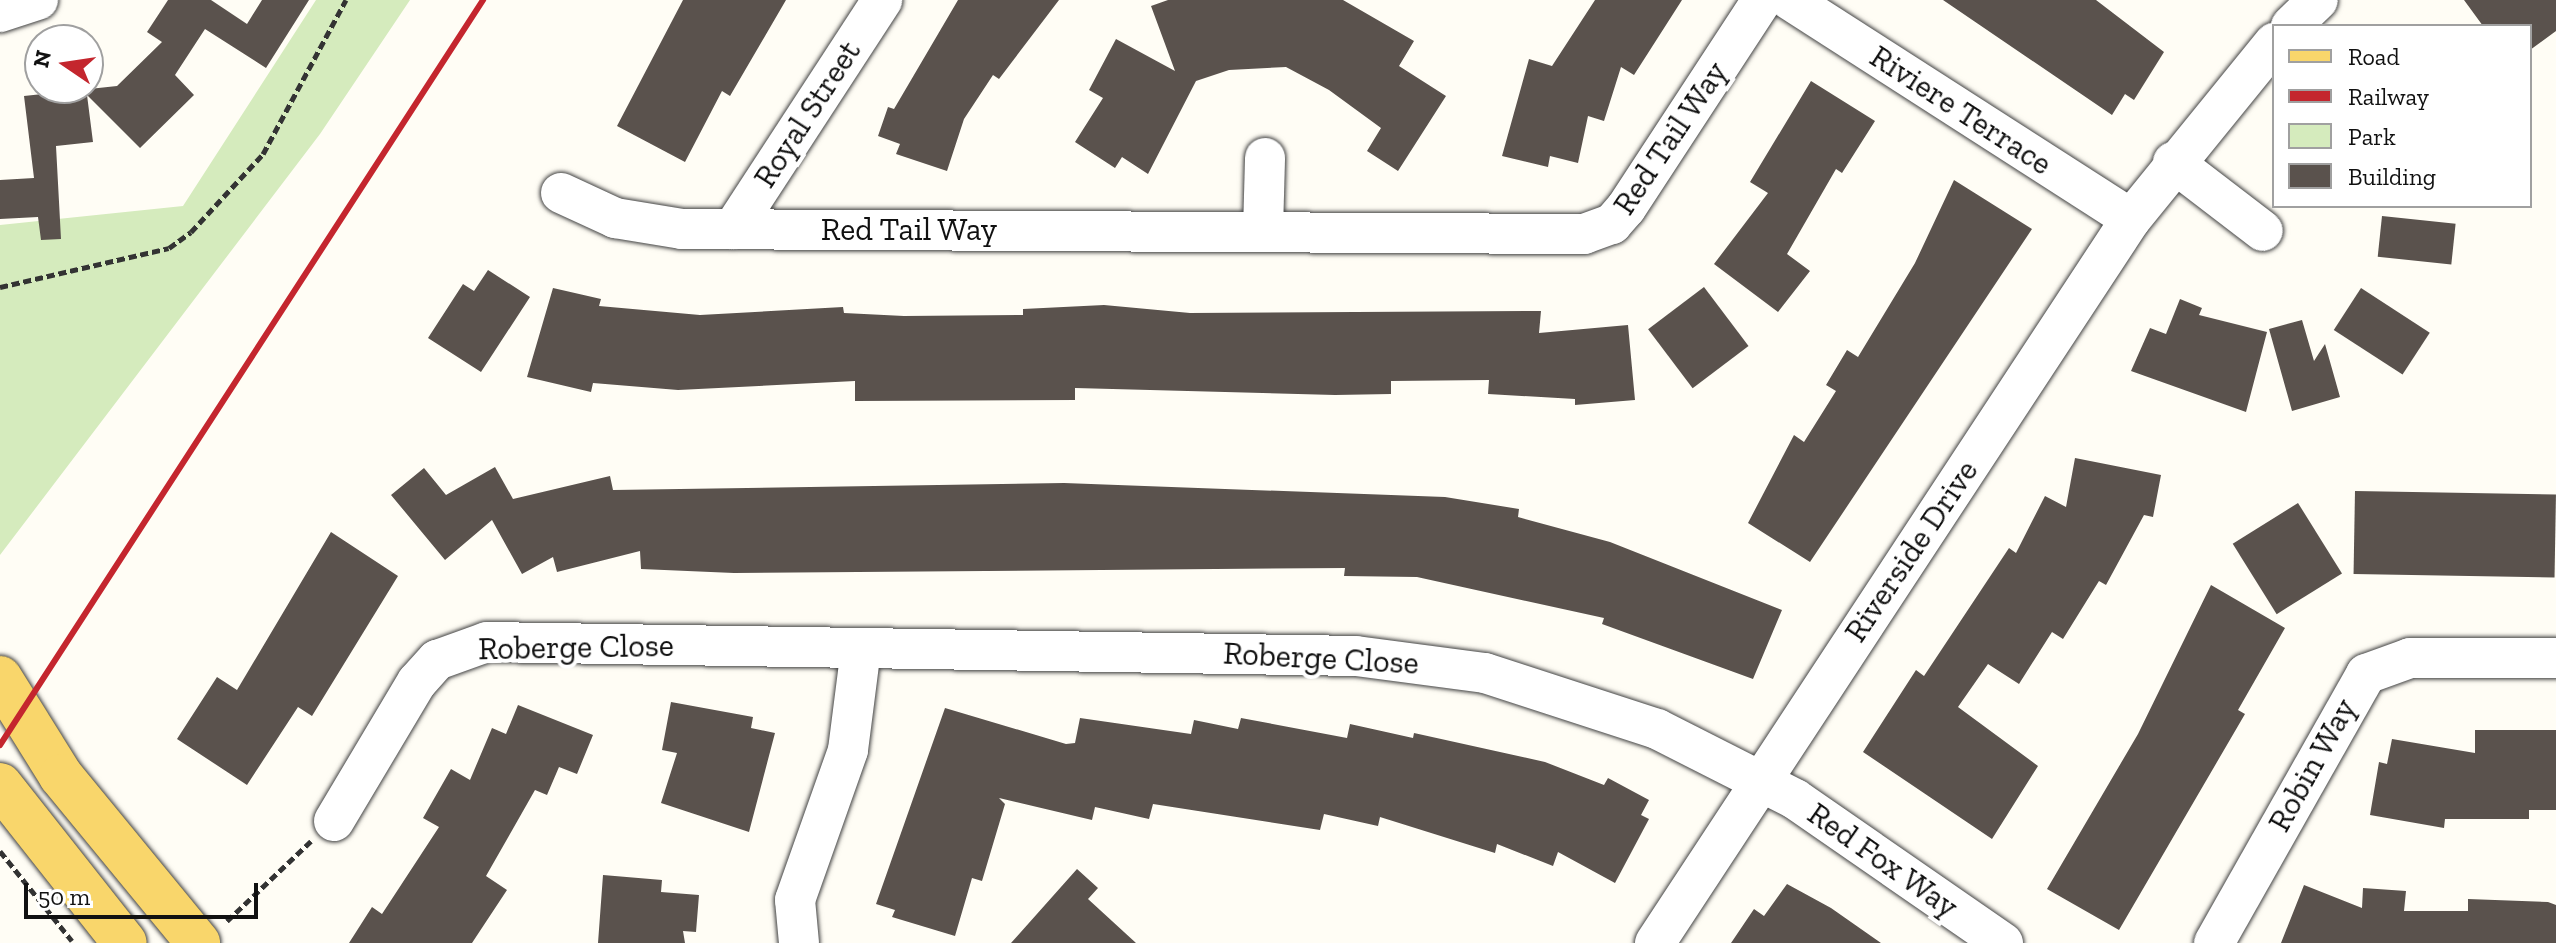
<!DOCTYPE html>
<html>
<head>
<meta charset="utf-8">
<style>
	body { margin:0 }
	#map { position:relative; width:2556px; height:943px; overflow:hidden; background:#fffdf5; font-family:"Zilla Slab",serif }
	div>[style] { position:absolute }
	.green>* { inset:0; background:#d5ebbd }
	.building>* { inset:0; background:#5a524d; transform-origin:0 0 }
	.path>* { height:5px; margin-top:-2.5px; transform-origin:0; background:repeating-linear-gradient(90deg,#333 0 8px,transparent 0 12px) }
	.roads { filter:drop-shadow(0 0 2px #444) drop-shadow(0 0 2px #444) }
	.minor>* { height:40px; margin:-20px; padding:0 20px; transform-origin:20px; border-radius:20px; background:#fff }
	.major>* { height:44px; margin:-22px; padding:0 22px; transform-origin:22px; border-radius:22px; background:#f9d66b }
	.rail>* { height:6px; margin:-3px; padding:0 3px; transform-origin:3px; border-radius:3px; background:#c4262e }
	span { translate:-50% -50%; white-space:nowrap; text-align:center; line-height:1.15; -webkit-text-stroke:8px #fff; paint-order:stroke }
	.street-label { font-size:32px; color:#111 }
	.legend { position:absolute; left:2272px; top:24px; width:260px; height:184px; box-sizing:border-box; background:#fff; border:2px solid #a0a0a0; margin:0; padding:10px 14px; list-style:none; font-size:24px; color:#111 }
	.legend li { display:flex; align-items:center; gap:16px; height:40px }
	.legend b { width:40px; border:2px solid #a0a0a0 }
	.north { position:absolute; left:24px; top:24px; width:80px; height:80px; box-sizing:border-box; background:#fff; border:2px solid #a0a0a0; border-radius:50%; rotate:283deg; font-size:22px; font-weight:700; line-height:32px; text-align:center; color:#111 }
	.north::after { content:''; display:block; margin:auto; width:28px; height:36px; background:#c4262e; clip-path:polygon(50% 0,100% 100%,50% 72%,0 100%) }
	.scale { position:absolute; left:24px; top:883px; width:234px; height:36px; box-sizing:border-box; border:4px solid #111; border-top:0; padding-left:10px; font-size:24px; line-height:28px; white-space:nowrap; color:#111; -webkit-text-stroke:6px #fff; paint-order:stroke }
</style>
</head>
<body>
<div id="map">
	<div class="green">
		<i style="clip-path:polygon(316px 0,410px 0,320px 134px,0 555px,0 225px,183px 206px)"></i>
	</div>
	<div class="building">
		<i style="clip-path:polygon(168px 0,211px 0,247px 24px,262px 0,309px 0,266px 68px,205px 29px,175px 75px,194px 95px,140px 148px,87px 95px,93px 142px,56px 146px,61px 239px,41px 240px,38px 217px,0 219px,0 180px,34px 178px,24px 96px,117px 86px,162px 42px,147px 32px)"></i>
		<i style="clip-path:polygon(683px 0,786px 0,730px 96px,722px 91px,685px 162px,617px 126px)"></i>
		<i style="clip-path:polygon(958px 0,1059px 0,999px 79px,993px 75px,964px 119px,947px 171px,896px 154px,900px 144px,878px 136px,888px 107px,894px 109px)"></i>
		<i style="clip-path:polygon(1168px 0,1343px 0,1414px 41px,1399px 66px,1446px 96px,1398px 171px,1367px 151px,1381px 128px,1329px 90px,1286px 67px,1229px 70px,1196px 81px,1148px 174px,1122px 157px,1115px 168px,1075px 142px,1103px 98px,1089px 90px,1116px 39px,1175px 71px,1151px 6px)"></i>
		<i style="clip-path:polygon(1595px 0,1682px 0,1634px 75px,1621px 67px,1604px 121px,1588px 116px,1578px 163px,1550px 156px,1548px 167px,1502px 156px,1529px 59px,1552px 66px)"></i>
		<i style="clip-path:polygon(1943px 0,2096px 0,2164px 52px,2134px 100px,2125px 94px,2112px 115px)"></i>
		<i style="clip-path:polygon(2464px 0,2556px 0,2556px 31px,2530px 50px,2530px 26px,2483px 26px)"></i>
		<i style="clip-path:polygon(1811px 81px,1875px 121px,1842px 173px,1836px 169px,1787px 254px,1810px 271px,1778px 312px,1714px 264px,1768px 193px,1750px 182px)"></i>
		<i style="clip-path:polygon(1954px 180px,2032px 229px,1810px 562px,1748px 523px,1794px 435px,1804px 442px,1836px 391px,1826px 385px,1847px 350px,1858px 357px,1915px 263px)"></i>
		<i style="left:2382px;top:216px;width:74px;height:41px;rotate:6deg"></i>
		<i style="clip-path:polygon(488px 270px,530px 297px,481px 372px,428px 338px,463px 284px,474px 291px)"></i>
		<i style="left:1704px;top:287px;width:74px;height:70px;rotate:53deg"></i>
		<i style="clip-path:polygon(553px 288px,601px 299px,599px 306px,700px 315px,843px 307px,844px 313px,904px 316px,1023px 315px,1023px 309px,1104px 305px,1190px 313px,1541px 311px,1539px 333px,1628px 325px,1635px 400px,1575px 405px,1575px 399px,1488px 394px,1489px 380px,1391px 381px,1391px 394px,1335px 395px,1075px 388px,1075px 400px,855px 401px,855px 381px,678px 390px,593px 383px,591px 392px,527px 377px)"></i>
		<i style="left:2361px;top:288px;width:82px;height:50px;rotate:33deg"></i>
		<i style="clip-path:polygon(2180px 299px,2202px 308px,2199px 315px,2267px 332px,2246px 412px,2131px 371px,2150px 328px,2166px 334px)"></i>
		<i style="clip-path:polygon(2302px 320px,2314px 361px,2325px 344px,2340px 397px,2292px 411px,2269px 329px)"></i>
		<i style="clip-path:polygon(2075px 458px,2161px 475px,2153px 517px,2144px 515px,2106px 585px,2099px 581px,2063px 639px,2052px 632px,2019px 684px,1988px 664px,1958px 707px,2038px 766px,1992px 839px,1863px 752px,1916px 670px,1924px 676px,2009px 548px,2016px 553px,2045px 496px,2066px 507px)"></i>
		<i style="clip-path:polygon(495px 467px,513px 499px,610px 476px,613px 490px,1064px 483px,1445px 497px,1519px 509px,1518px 517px,1610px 542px,1782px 610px,1753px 679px,1602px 624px,1604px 618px,1417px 577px,1344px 576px,1345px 568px,734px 573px,641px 569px,640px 551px,557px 572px,553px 557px,522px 574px,492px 520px,445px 560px,391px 495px,424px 468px,446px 495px)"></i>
		<i style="left:2355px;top:491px;width:201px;height:83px;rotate:1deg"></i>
		<i style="left:2298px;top:503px;width:83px;height:77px;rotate:58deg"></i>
		<i style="clip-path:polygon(331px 532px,398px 576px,312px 716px,298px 707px,247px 785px,177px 739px,217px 677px,237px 690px)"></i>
		<i style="clip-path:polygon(2211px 585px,2285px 628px,2238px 710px,2245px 714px,2119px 930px,2047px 889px,2138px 734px)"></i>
		<i style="clip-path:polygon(671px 702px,753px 717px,751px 728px,775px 733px,749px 832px,661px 803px,677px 753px,662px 750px)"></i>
		<i style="clip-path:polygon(518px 705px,593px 735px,577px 774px,559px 767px,547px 795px,535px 790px,486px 876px,507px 890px,472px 943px,349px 943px,372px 907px,382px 914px,439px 827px,423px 818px,451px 769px,470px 780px,492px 728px,506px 734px)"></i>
		<i style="clip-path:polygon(945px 708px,1066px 744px,1075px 743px,1080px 718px,1191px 734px,1194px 720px,1238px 729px,1241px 718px,1347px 738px,1350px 724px,1413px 738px,1414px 733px,1545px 762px,1604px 785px,1608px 778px,1649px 800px,1641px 815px,1649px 819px,1615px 883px,1558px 852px,1553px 866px,1497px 844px,1495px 853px,1380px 817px,1378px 826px,1324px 814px,1320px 830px,1153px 804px,1149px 819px,1095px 807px,1092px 820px,999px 798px,1005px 804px,982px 881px,972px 878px,955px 936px,892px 917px,895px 910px,876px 904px)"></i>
		<i style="clip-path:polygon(2475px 730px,2556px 730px,2556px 810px,2529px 810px,2529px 819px,2445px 819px,2444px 828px,2370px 815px,2379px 762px,2387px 764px,2392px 739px,2475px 753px)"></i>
		<i style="clip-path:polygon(1077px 869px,1098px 888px,1088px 899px,1136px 943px,1011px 943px)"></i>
		<i style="clip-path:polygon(603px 875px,662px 880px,661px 892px,699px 895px,696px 932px,683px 931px,685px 943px,598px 943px)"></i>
		<i style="clip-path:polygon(1787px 884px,1831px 908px,1881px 943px,1731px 943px,1754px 909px,1764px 916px)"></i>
		<i style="clip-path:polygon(2304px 885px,2362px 908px,2363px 888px,2406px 891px,2404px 911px,2468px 911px,2468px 899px,2548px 902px,2556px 905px,2556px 943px,2281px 943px)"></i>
	</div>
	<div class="path">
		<i style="left:0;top:287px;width:173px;rotate:-13deg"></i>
		<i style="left:169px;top:248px;width:27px;rotate:-36deg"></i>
		<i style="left:191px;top:232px;width:106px;rotate:-47.3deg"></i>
		<i style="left:263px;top:154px;width:175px;rotate:-61.7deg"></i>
		<i style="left:0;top:851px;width:115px;rotate:51.3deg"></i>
		<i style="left:227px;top:921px;width:116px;rotate:-43.6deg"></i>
	</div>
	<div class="roads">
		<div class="minor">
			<i style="left:1790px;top:0;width:405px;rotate:32.7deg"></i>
			<i style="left:0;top:12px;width:40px;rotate:-18deg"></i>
			<i style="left:2291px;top:26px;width:37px;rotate:-44deg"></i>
			<i style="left:2173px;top:162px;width:113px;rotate:37.5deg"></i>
			<i style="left:561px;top:193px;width:60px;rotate:24.8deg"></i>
			<i style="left:615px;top:218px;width:68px;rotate:9.3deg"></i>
			<i style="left:682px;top:229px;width:902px;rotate:0.32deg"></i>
			<i style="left:1584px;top:234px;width:30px;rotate:-20deg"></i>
			<i style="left:1612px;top:224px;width:21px;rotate:-49deg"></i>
			<i style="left:1626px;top:208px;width:249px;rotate:-56.8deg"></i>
			<i style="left:733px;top:229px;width:273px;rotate:-56.9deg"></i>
			<i style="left:1263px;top:231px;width:73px;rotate:-88.4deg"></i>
			<i style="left:334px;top:821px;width:162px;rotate:-59.2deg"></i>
			<i style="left:417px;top:682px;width:30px;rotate:-48deg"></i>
			<i style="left:437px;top:660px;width:53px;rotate:-19.8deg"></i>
			<i style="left:487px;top:642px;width:869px;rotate:0.92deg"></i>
			<i style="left:1356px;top:656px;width:130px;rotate:7.5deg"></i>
			<i style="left:1485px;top:673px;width:181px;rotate:18deg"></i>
			<i style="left:1657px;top:729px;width:155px;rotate:26.9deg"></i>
			<i style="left:1795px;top:799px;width:253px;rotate:34.7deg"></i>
			<i style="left:799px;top:943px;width:43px;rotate:-95.3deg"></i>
			<i style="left:795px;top:900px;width:159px;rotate:-70.5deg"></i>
			<i style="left:848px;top:750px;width:102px;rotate:-82.7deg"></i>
			<i style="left:1655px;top:943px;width:866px;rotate:-56.68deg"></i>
			<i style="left:2131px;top:219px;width:227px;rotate:-50.9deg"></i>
			<i style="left:2214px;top:943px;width:309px;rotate:-60.5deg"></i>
			<i style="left:2366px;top:674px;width:47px;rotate:-20deg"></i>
			<i style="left:2410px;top:658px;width:146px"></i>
		</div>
		<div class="major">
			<i style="left:0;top:678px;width:115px;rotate:58.1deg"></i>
			<i style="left:61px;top:776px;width:216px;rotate:50.6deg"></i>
			<i style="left:0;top:785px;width:201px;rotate:51.7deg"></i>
		</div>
	</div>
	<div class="rail">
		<i style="left:0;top:745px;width:888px;rotate:-57.04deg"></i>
	</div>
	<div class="street-label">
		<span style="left:1961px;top:110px;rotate:33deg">Riviere Terrace</span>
		<span style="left:807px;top:114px;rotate:-57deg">Royal Street</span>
		<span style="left:1670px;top:138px;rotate:-56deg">Red Tail Way</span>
		<span style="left:909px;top:229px">Red Tail Way</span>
		<span style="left:1911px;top:551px;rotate:-56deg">Riverside Drive</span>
		<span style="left:576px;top:647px;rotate:-1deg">Roberge Close</span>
		<span style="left:1321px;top:658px;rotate:3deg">Roberge Close</span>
		<span style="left:2312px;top:765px;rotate:-61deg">Robin Way</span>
		<span style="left:1883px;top:860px;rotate:35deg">Red Fox Way</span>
	</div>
	<ul class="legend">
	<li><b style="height:10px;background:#f9d66b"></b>Road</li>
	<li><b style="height:10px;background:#c4262e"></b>Railway</li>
	<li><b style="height:22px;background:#d5ebbd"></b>Park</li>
	<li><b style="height:22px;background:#5a524d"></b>Building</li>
	</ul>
	<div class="north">N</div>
	<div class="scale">50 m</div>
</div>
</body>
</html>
